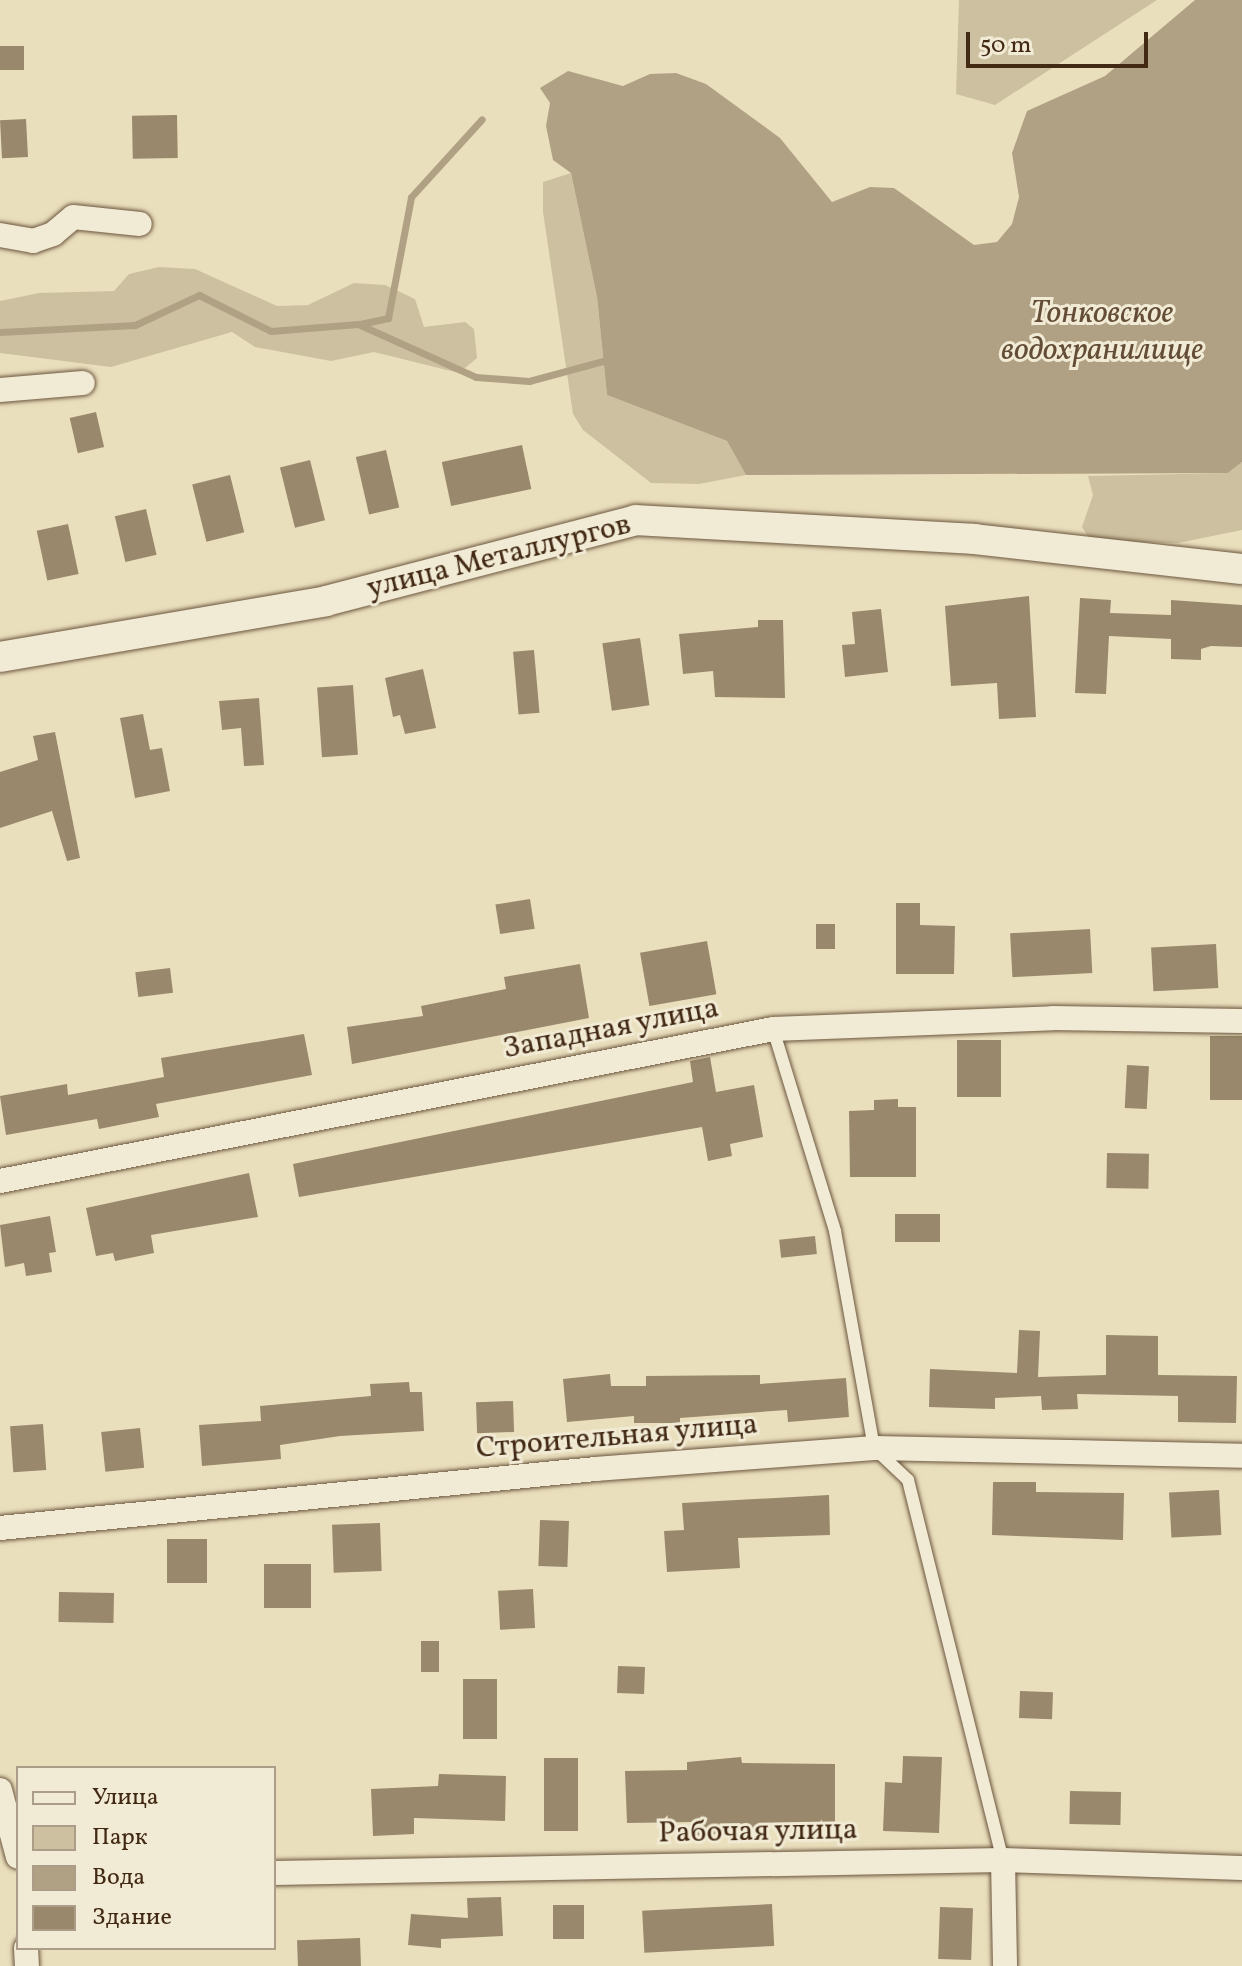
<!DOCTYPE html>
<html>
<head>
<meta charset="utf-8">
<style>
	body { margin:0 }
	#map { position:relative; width:1242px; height:1966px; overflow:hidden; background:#eadfbd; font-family:Vollkorn,serif }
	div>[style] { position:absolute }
	.green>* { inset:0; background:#cdc0a0 }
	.water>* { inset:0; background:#b1a184 }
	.stream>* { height:7px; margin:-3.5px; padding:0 3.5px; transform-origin:3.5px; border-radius:3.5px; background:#b1a184 }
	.building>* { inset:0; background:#99886c; transform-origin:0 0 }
	.roads { filter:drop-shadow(0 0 2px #6c563e) drop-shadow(0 0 2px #6c563e) }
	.service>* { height:12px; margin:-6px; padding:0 6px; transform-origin:6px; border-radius:6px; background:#f1ead4 }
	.minor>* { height:24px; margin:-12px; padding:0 12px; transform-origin:12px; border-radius:12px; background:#f1ead4 }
	.tertiary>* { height:30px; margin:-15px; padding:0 15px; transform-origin:15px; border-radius:15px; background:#f1ead4 }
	span { translate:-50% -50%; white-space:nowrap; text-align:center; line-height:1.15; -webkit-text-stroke:6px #f1ead4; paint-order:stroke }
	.street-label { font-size:30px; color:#422914 }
	.water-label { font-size:32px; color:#634d36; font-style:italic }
	.legend { position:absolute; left:16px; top:1766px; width:260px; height:184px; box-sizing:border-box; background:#f1ead4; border:2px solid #ab9d87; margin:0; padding:10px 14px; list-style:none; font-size:24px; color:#422914 }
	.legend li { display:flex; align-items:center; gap:16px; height:40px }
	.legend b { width:40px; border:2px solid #ab9d87 }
	.scale { position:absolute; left:966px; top:32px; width:182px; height:36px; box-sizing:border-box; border:4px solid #422914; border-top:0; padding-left:10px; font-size:24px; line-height:28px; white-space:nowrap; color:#422914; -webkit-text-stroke:6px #f1ead4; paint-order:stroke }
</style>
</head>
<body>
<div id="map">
	<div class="green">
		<i style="clip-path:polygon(959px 0,1157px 0,995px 105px,956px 94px)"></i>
		<i style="clip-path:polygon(571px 173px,597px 297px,607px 395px,727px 441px,746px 475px,699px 484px,651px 483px,583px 430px,573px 414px,543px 212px,543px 182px)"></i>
		<i style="clip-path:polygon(159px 267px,195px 269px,277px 306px,308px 305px,354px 283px,385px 285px,415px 299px,424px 327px,465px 322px,474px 329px,477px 358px,459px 373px,374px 352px,331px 361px,255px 347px,232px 332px,111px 367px,0 353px,0 301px,39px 293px,114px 291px,129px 274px)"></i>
		<i style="clip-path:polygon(1242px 462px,1242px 530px,1178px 543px,1091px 541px,1082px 527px,1093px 495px,1088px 476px,1228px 473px)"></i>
	</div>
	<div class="water">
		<i style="clip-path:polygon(1195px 0,1242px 0,1242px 462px,1228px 473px,746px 475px,727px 441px,607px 395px,597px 297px,571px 173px,553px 160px,546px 126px,550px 103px,540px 88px,568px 71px,623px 86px,650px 74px,676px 73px,706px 84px,780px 138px,832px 202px,870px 187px,894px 188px,974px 245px,997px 242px,1012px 224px,1019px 197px,1012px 153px,1027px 111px,1105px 76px)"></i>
	</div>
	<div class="stream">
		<i style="left:360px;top:324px;width:29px;rotate:-12deg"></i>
		<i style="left:388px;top:318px;width:123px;rotate:-79.2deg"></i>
		<i style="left:411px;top:197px;width:105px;rotate:-47.7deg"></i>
		<i style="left:0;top:332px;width:135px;rotate:-3deg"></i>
		<i style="left:135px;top:325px;width:71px;rotate:-25.1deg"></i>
		<i style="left:199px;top:295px;width:80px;rotate:26.6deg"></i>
		<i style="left:271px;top:331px;width:87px;rotate:-4.6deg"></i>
		<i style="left:358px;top:324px;width:129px;rotate:24.2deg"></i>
		<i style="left:476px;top:377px;width:53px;rotate:4.3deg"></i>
		<i style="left:529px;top:381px;width:77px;rotate:-15.1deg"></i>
	</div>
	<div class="building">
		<i style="left:24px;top:46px;width:24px;height:24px;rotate:90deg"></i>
		<i style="left:177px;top:115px;width:43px;height:45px;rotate:89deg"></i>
		<i style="left:26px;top:119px;width:38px;height:26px;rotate:87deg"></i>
		<i style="left:96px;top:412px;width:36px;height:27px;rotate:77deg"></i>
		<i style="left:522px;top:445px;width:45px;height:82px;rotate:78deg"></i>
		<i style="left:386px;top:450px;width:59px;height:31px;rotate:77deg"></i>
		<i style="left:310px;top:460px;width:62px;height:31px;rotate:76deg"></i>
		<i style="left:230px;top:475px;width:59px;height:39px;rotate:76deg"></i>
		<i style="left:146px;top:509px;width:47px;height:32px;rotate:77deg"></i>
		<i style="left:68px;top:524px;width:51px;height:32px;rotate:78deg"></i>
		<i style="clip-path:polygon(1029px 596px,1036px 717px,999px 719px,997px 683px,951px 686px,945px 606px)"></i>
		<i style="clip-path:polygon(1080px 598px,1111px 600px,1110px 613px,1171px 615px,1171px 600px,1242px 605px,1242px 647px,1211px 646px,1201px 649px,1201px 660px,1171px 659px,1171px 639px,1109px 636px,1106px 694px,1075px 693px)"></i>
		<i style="clip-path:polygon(881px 609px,888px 672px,845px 677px,842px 645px,855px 644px,852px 612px)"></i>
		<i style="clip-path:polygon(758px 620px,783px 620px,785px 698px,715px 697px,713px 671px,683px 674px,679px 634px,758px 627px)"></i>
		<i style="left:640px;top:638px;width:68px;height:38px;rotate:82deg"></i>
		<i style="left:534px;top:650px;width:63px;height:21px;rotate:85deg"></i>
		<i style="clip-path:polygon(423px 669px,436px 728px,405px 734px,400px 715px,393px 717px,385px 678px)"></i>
		<i style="left:353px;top:685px;width:70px;height:36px;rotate:86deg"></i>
		<i style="clip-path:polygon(259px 698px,264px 765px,244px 766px,241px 728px,222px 730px,219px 701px)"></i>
		<i style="clip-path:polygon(143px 714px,150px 750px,162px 748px,170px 791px,135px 798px,120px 718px)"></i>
		<i style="clip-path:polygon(55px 732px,80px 858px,67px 861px,52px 811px,0 828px,0 772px,38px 760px,33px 736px)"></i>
		<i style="left:530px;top:899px;width:30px;height:35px;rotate:81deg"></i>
		<i style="clip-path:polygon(896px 903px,920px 903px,920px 925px,955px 926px,954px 974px,896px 974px)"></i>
		<i style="left:816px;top:924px;width:19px;height:25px"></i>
		<i style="left:1090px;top:929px;width:44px;height:80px;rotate:87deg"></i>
		<i style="left:707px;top:941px;width:54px;height:68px;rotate:80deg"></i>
		<i style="left:1216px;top:944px;width:44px;height:65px;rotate:87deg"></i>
		<i style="clip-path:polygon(580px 964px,589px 1018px,352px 1064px,347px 1027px,423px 1016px,421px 1006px,506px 989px,504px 977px)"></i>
		<i style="left:170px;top:968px;width:25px;height:35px;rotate:83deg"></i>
		<i style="clip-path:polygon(304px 1034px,312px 1075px,156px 1104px,159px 1117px,99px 1129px,97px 1119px,6px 1135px,0 1096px,67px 1084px,68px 1095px,164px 1077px,161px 1058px)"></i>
		<i style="left:1210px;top:1036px;width:32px;height:64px"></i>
		<i style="left:957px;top:1040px;width:44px;height:57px"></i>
		<i style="clip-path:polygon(710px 1057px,716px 1092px,754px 1085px,763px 1137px,730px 1144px,732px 1156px,708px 1161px,702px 1127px,299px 1197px,293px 1164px,693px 1082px,690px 1061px)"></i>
		<i style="left:1127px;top:1065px;width:22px;height:43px;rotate:3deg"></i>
		<i style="clip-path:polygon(898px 1099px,898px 1107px,916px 1107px,916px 1177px,850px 1177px,849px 1111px,874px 1110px,874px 1100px)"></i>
		<i style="left:1107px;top:1153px;width:42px;height:35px;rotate:1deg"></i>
		<i style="clip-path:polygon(249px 1173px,258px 1217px,151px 1235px,154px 1253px,115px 1261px,113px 1253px,96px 1256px,86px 1208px)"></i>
		<i style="left:940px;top:1214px;width:28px;height:45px;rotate:90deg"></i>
		<i style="clip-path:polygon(50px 1216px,56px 1252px,49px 1253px,52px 1272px,26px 1276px,24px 1263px,5px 1267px,0 1225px)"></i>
		<i style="left:815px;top:1236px;width:18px;height:36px;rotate:84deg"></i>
		<i style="clip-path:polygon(1019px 1330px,1040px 1331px,1038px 1377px,1106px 1375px,1106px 1335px,1158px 1336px,1158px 1375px,1237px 1376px,1236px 1423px,1178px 1422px,1178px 1396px,1077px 1394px,1078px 1409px,1042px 1410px,1041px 1396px,995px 1398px,995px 1409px,929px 1407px,930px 1369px,1017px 1373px)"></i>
		<i style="clip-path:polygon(610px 1374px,611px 1386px,646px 1386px,646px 1376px,760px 1375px,760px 1384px,846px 1378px,849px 1417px,788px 1422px,787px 1410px,680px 1418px,680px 1423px,634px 1423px,634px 1416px,567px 1422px,563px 1379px)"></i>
		<i style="clip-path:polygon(409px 1382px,410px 1392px,422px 1392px,424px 1431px,340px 1436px,280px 1445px,281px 1459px,202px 1466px,199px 1425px,261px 1421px,260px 1406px,371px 1396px,370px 1384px)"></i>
		<i style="left:513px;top:1401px;width:31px;height:37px;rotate:88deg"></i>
		<i style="left:43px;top:1424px;width:46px;height:33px;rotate:86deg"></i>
		<i style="left:140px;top:1428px;width:40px;height:39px;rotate:84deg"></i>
		<i style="clip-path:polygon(993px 1482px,1036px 1482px,1036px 1492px,1124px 1493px,1123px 1540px,992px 1535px)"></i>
		<i style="left:1219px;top:1490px;width:45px;height:50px;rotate:87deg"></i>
		<i style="clip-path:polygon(829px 1495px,830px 1535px,738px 1538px,740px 1568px,667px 1572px,664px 1531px,684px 1530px,682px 1503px)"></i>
		<i style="left:540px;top:1520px;width:29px;height:46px;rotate:2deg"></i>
		<i style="left:380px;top:1523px;width:48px;height:48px;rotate:88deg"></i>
		<i style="left:167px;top:1539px;width:40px;height:44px"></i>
		<i style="left:264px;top:1564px;width:47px;height:44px"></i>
		<i style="left:533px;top:1589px;width:39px;height:35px;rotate:87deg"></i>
		<i style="left:59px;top:1592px;width:55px;height:30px;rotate:1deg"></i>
		<i style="left:421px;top:1641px;width:18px;height:31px"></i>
		<i style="left:618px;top:1666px;width:27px;height:27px;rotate:2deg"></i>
		<i style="left:463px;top:1679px;width:34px;height:60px"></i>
		<i style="left:1020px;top:1691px;width:33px;height:27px;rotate:2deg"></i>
		<i style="clip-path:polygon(903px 1756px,942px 1757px,939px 1833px,883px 1831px,885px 1782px,902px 1783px)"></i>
		<i style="clip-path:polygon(741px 1757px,742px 1763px,835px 1764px,835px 1823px,758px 1823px,758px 1830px,693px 1836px,692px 1822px,627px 1823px,625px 1771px,687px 1770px,687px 1762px)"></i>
		<i style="left:544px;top:1758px;width:34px;height:73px"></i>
		<i style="clip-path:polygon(439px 1774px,506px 1776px,505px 1821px,414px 1818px,414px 1834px,373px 1836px,371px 1789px,438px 1786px)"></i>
		<i style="left:1070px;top:1791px;width:51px;height:33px;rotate:1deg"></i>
		<i style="clip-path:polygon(501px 1897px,503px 1936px,441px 1939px,441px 1948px,408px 1945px,411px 1914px,468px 1918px,467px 1898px)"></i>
		<i style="left:772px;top:1904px;width:42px;height:130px;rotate:87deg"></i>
		<i style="left:584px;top:1905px;width:34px;height:31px;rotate:90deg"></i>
		<i style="left:940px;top:1907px;width:33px;height:52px;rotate:2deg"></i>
		<i style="left:360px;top:1938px;width:28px;height:63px;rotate:88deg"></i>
	</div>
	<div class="roads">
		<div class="service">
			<i style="left:773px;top:1029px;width:211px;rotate:72.9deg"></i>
			<i style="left:835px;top:1231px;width:220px;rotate:79.8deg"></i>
			<i style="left:874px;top:1448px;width:47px;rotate:43.3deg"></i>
			<i style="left:908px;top:1480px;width:392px;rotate:76deg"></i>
		</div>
		<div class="minor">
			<i style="left:0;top:235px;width:34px;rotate:10deg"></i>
			<i style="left:33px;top:241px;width:21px;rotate:-19deg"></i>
			<i style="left:53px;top:234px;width:26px;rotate:-40deg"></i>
			<i style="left:73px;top:217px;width:67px;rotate:6deg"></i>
			<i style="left:0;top:390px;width:83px;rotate:-4.8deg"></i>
			<i style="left:0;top:1181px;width:788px;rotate:-11.12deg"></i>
			<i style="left:773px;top:1029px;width:280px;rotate:-2.2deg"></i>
			<i style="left:1053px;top:1018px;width:189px;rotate:0.9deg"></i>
			<i style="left:0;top:1528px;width:598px;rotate:-5.66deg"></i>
			<i style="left:595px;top:1469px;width:280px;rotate:-4.3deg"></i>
			<i style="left:874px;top:1448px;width:368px;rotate:1.2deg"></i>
			<i style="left:0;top:1790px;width:69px;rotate:75deg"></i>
			<i style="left:1003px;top:1860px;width:106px;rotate:88.9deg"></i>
			<i style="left:274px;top:1873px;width:729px;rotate:-1.02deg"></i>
			<i style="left:1003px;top:1860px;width:239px;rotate:1.9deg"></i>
			<i style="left:26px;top:1948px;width:18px;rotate:87deg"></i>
		</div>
		<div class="tertiary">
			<i style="left:0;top:657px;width:331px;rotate:-9.7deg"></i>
			<i style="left:326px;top:601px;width:320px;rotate:-14.6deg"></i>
			<i style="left:636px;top:520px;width:339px;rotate:3.2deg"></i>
			<i style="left:974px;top:539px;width:270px;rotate:6.4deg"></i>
		</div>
	</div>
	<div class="street-label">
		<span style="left:499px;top:557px;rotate:-14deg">улица Металлургов</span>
		<span style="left:611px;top:1029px;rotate:-11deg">Западная улица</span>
		<span style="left:617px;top:1437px;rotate:-5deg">Строительная улица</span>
		<span style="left:758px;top:1832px;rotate:-1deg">Рабочая улица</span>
	</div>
	<div class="water-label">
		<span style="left:1102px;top:333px">Тонковское<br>водохранилище</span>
	</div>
	<ul class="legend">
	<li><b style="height:10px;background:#f1ead4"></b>Улица</li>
	<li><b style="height:22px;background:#cdc0a0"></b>Парк</li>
	<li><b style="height:22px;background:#b1a184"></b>Вода</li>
	<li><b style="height:22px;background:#99886c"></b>Здание</li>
	</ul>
	<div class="scale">50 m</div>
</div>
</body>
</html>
